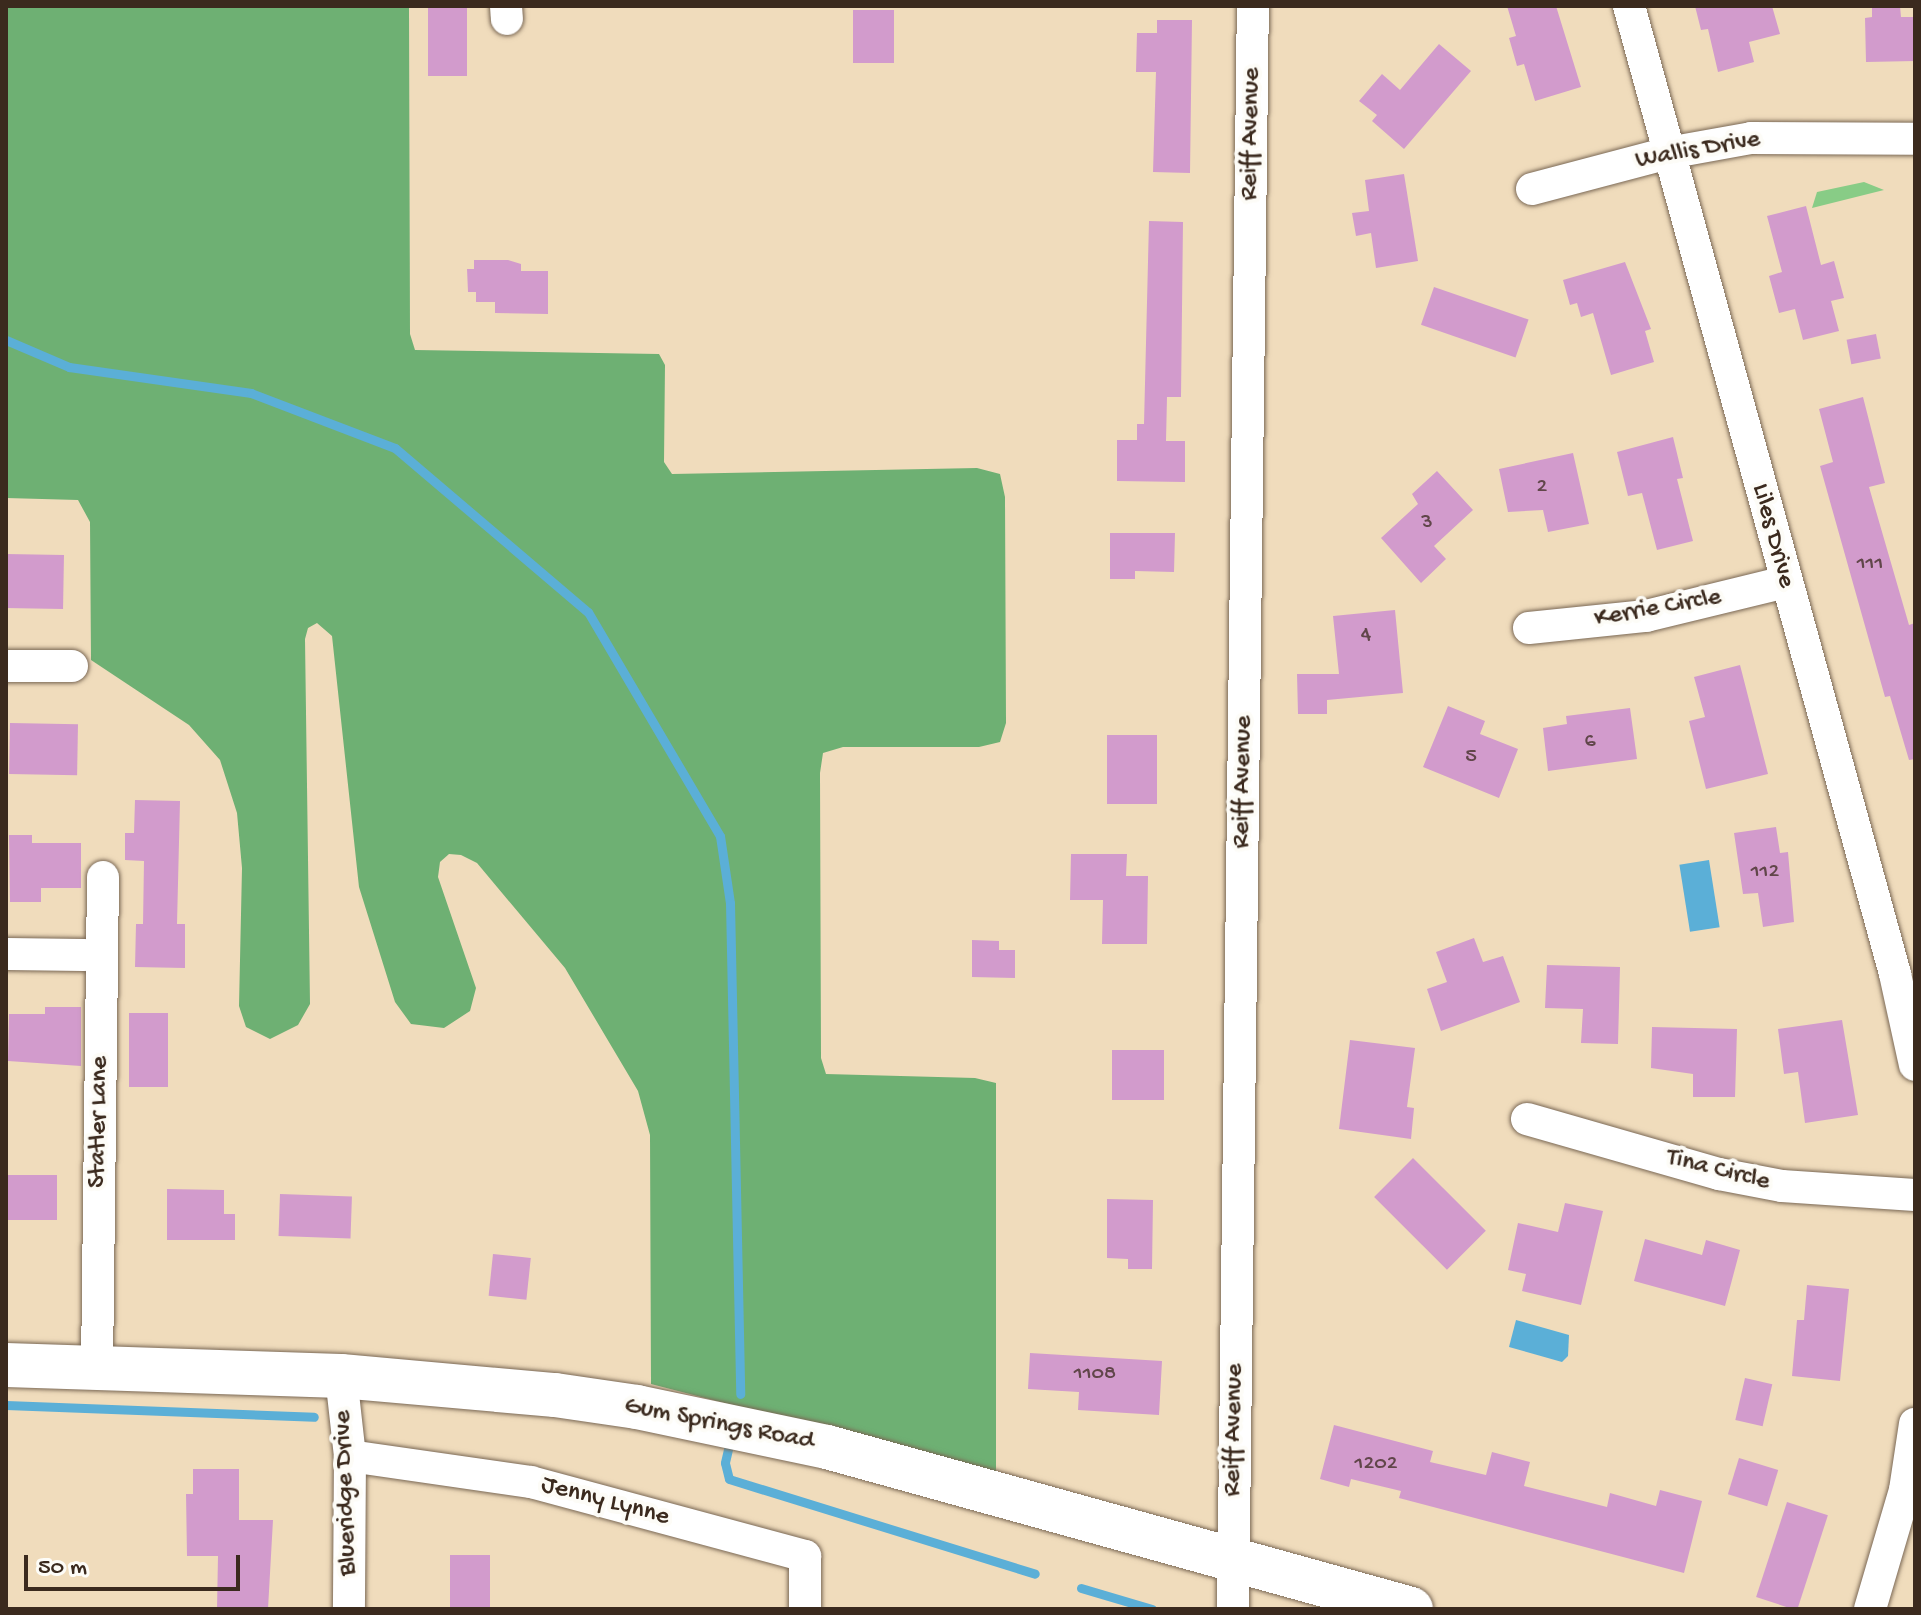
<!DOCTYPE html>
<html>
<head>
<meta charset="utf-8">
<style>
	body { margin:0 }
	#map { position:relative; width:1921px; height:1615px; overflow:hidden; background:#f0dcbc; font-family:"Gochi Hand",sans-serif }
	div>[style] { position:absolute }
	.green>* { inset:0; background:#88cc86 }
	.forest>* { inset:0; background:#6eb073 }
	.water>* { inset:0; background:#5bafd7; transform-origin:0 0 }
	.stream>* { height:9px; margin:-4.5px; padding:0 4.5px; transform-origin:4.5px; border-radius:4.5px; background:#5bafd7 }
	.building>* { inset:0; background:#d29bcc; transform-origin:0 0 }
	.roads { filter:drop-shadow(0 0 2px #7a6855) drop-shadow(0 0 2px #7a6855) }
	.minor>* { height:32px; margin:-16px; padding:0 16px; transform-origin:16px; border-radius:16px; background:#fff }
	.secondary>* { height:44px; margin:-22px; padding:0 22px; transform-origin:22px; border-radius:22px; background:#fff }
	span { translate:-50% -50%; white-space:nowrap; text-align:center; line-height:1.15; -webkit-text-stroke:8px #fdfcf7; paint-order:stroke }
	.number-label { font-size:22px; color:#61464a }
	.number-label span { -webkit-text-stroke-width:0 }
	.street-label { font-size:26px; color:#3b2a1e }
	.frame { position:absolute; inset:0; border:8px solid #3b2a1e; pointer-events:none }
	.scale { position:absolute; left:24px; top:1555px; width:216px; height:36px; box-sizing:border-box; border:4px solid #3b2a1e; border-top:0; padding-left:10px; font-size:24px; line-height:28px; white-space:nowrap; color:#3b2a1e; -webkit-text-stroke:6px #fdfcf7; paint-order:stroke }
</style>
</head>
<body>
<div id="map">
	<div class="green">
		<i style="clip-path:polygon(1864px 182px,1884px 190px,1812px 208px,1817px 192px)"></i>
	</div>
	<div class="forest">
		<i style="clip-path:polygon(6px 6px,409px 6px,410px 334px,415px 350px,659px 354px,665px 365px,664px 462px,672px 474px,977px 468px,1000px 474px,1005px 497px,1006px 723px,1000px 742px,979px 747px,843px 747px,823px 753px,820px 773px,821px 1058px,826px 1074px,975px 1078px,996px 1083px,996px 1473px,651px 1384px,650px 1135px,638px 1091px,565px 968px,477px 863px,461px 855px,449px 854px,440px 862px,438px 877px,476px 988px,470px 1011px,444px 1028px,411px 1024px,395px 1002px,359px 887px,332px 636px,317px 623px,308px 628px,305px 639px,310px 1004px,298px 1025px,270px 1039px,246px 1027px,239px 1006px,242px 868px,237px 813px,220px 760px,189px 725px,91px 660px,90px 522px,78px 500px,6px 498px)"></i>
	</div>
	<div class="water">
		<i style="left:1709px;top:860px;width:68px;height:30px;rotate:81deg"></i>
		<i style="clip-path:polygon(1516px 1320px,1569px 1335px,1568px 1356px,1562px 1362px,1509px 1347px)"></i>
	</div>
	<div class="stream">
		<i style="left:6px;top:340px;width:69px;rotate:23.2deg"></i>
		<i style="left:69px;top:367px;width:184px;rotate:8.1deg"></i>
		<i style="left:251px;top:393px;width:154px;rotate:20.9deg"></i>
		<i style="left:395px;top:448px;width:253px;rotate:40.4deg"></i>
		<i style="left:588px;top:612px;width:260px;rotate:59.5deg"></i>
		<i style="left:720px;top:836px;width:68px;rotate:81.5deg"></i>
		<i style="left:730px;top:903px;width:491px;rotate:88.8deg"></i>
		<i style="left:6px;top:1405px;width:308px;rotate:2.2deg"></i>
		<i style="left:729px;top:1445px;width:18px;rotate:103deg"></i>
		<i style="left:725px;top:1463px;width:16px;rotate:76deg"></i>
		<i style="left:729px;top:1479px;width:320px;rotate:17.2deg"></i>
		<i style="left:1081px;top:1588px;width:74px;rotate:16.5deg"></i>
	</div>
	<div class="building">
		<i style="left:428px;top:6px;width:39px;height:70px"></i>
		<i style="clip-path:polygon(1507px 6px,1556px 6px,1581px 87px,1535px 101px,1524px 64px,1517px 66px,1509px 38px,1516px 36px)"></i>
		<i style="clip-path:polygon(1695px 6px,1772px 6px,1780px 34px,1749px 42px,1754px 62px,1718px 72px,1708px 29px,1701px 30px)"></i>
		<i style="clip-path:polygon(1872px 6px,1900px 6px,1901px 17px,1915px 17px,1915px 61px,1866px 62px,1865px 18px,1872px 17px)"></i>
		<i style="left:853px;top:10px;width:41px;height:53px"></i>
		<i style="clip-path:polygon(1157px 20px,1192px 20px,1190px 173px,1153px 172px,1156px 72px,1136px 72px,1137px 33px,1157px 33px)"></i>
		<i style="clip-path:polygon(1439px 44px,1471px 71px,1404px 149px,1372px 121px,1377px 115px,1359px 101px,1382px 74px,1400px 90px)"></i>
		<i style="clip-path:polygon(1404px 174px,1418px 261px,1376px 268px,1371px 233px,1356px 236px,1352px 213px,1369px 211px,1365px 180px)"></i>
		<i style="clip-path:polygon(1806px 206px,1821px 265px,1834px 261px,1844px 298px,1831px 301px,1839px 331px,1803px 340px,1795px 309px,1779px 313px,1769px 276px,1782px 272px,1767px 216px)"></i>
		<i style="clip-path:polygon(1149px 221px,1183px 222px,1181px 397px,1167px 397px,1166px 441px,1185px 441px,1185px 482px,1117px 481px,1117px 440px,1137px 440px,1137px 424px,1144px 424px)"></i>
		<i style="clip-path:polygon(474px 260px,508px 260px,521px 264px,521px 271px,548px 271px,548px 314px,495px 313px,495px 302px,476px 302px,476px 292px,468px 292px,467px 269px,474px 269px)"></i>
		<i style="clip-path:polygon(1625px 262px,1651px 329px,1645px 331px,1654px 362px,1611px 375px,1593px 313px,1581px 317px,1577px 303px,1570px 305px,1563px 280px)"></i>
		<i style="left:1434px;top:287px;width:100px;height:40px;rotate:19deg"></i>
		<i style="left:1876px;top:334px;width:25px;height:30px;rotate:79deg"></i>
		<i style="clip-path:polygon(1863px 397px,1885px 483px,1869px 487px,1909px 625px,1915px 623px,1915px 759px,1909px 760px,1890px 696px,1885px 697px,1820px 466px,1833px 462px,1819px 409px)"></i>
		<i style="clip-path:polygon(1673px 437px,1683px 478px,1677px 479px,1693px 541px,1657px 550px,1642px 493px,1628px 496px,1617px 452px)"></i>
		<i style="clip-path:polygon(1573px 453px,1589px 524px,1548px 532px,1543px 510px,1508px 512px,1499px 469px)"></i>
		<i style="clip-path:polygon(1437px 471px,1473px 510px,1434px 546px,1446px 559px,1421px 583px,1381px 538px,1418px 504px,1412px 494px)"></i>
		<i style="clip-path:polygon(1110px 533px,1175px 533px,1174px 572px,1135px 571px,1135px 579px,1110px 579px)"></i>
		<i style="left:6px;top:554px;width:58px;height:54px;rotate:1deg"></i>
		<i style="clip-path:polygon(1395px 610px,1403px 693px,1327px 700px,1327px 714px,1298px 714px,1297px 674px,1339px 674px,1333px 616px)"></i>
		<i style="clip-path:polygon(1740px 665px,1768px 774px,1706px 789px,1689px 721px,1705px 717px,1694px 677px)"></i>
		<i style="clip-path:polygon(1448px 706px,1485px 721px,1480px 734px,1518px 749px,1499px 798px,1423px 767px)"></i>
		<i style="clip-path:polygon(1630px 708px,1637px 759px,1548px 771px,1543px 728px,1567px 724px,1566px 716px)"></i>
		<i style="left:10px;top:723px;width:68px;height:51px;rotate:1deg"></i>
		<i style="left:1107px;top:735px;width:50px;height:69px"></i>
		<i style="clip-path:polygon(135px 800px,180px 801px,177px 924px,185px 924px,185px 968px,135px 967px,136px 924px,143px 924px,144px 861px,125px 860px,125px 833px,134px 833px)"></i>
		<i style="clip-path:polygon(1776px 827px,1780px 853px,1788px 852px,1794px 922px,1763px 927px,1758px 893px,1743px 894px,1734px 833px)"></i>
		<i style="clip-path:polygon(9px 835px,32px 835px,32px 843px,81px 843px,81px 888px,41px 888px,41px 902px,10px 902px)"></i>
		<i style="clip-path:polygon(1071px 854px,1127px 854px,1126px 876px,1148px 876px,1147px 944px,1102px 944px,1103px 900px,1070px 900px)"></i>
		<i style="clip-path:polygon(1474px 938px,1483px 962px,1503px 956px,1520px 1002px,1441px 1031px,1427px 989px,1447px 982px,1436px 952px)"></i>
		<i style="clip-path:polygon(972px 940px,999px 941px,999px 950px,1015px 950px,1015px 978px,972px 977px)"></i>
		<i style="clip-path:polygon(1547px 965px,1620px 967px,1618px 1044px,1581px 1043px,1583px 1009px,1545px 1008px)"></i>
		<i style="clip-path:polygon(45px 1007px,81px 1007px,81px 1066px,8px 1061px,9px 1014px,45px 1014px)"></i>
		<i style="left:129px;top:1013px;width:39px;height:74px"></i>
		<i style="clip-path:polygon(1842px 1020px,1858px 1115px,1805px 1123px,1798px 1072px,1784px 1074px,1778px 1029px)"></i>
		<i style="clip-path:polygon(1652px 1027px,1737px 1029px,1735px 1097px,1693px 1097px,1693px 1074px,1651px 1068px)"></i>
		<i style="clip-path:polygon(1350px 1040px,1415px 1048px,1407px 1107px,1414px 1108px,1411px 1139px,1339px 1129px)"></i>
		<i style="left:1112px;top:1050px;width:52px;height:50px"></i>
		<i style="left:1413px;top:1158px;width:103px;height:55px;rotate:45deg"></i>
		<i style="left:57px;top:1175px;width:45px;height:51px;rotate:90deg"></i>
		<i style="clip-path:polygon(167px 1189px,224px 1190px,224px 1214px,235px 1214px,235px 1240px,167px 1240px)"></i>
		<i style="left:280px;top:1194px;width:72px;height:42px;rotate:2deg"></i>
		<i style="clip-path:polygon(1107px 1199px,1153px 1200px,1152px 1269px,1128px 1269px,1128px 1259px,1107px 1258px)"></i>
		<i style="clip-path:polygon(1565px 1203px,1603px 1211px,1581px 1305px,1522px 1291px,1526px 1274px,1508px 1270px,1518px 1223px,1558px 1232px)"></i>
		<i style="clip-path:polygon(1645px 1239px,1702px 1255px,1706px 1240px,1740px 1250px,1725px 1306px,1634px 1281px)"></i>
		<i style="left:493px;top:1254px;width:38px;height:42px;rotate:6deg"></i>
		<i style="clip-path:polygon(1807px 1285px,1849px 1289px,1840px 1381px,1792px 1376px,1797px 1320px,1804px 1320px)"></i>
		<i style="clip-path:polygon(1030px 1353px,1162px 1361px,1159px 1415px,1078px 1410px,1079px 1392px,1028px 1389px)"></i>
		<i style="left:1745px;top:1378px;width:28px;height:43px;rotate:13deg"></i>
		<i style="clip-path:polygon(1334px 1425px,1433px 1451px,1430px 1462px,1486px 1475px,1492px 1452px,1530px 1462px,1524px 1486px,1607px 1507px,1610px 1493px,1656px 1506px,1660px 1490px,1702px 1501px,1684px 1573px,1399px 1498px,1401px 1491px,1351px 1479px,1349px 1487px,1320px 1479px)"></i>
		<i style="left:1739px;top:1458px;width:41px;height:38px;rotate:17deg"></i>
		<i style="clip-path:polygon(193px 1469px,239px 1469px,239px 1520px,273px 1520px,268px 1609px,217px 1609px,218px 1556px,187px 1556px,186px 1494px,193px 1494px)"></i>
		<i style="left:1787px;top:1502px;width:43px;height:100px;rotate:18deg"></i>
		<i style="left:450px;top:1555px;width:40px;height:54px"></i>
	</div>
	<div class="roads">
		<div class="minor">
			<i style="left:506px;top:6px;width:13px;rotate:86deg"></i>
			<i style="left:1629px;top:6px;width:1004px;rotate:74.63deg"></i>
			<i style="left:1895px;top:974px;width:93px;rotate:77.6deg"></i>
			<i style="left:1532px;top:189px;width:141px;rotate:-14.8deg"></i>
			<i style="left:1668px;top:153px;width:84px;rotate:-10.2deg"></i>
			<i style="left:1751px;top:138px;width:164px;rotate:0.3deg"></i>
			<i style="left:1529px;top:628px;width:118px;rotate:-5.9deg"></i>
			<i style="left:1646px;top:616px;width:143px;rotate:-13.7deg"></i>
			<i style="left:6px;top:666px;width:66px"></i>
			<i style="left:6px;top:954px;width:79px;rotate:0.7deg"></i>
			<i style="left:1527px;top:1119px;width:200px;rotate:16deg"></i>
			<i style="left:1719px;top:1174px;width:64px;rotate:10.8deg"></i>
			<i style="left:1782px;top:1186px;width:133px;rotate:3.9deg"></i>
			<i style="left:97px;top:1368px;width:491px;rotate:-89.3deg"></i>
			<i style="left:341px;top:1376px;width:81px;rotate:83.6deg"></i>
			<i style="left:350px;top:1456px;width:153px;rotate:90.4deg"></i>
			<i style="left:350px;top:1456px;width:183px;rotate:8.2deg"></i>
			<i style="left:531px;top:1482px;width:284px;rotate:15.1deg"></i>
			<i style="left:805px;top:1556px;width:53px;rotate:90deg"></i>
			<i style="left:1233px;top:1609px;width:1603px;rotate:-89.29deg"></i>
			<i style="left:1870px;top:1609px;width:124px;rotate:-73.6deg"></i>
			<i style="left:1905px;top:1490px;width:67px;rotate:-81.4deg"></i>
		</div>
		<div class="secondary">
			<i style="left:6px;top:1365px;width:335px;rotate:1.9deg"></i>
			<i style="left:341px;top:1376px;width:215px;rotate:5.1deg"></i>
			<i style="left:555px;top:1395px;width:83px;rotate:8.3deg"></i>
			<i style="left:637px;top:1407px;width:194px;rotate:11.9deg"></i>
			<i style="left:827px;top:1447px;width:606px;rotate:15.5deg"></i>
		</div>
	</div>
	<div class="number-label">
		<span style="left:1542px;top:488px">2</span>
		<span style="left:1427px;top:524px">3</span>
		<span style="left:1870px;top:565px">111</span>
		<span style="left:1366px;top:636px">4</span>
		<span style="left:1590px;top:743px">6</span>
		<span style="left:1471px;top:758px">5</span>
		<span style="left:1765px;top:873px">112</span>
		<span style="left:1095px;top:1375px">1108</span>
		<span style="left:1376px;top:1465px">1202</span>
	</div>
	<div class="street-label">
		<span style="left:1252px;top:134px;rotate:-89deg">Reiff Avenue</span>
		<span style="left:1698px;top:151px;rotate:-10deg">Wallis Drive</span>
		<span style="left:1772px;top:536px;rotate:75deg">Liles Drive</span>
		<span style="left:1658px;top:609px;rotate:-10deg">Kerrie Circle</span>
		<span style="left:1244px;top:782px;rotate:-89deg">Reiff Avenue</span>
		<span style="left:100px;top:1122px;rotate:-89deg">Statler Lane</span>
		<span style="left:1718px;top:1171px;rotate:14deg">Tina Circle</span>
		<span style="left:719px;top:1425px;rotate:11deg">Gum Springs Road</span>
		<span style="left:1235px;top:1430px;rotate:-89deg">Reiff Avenue</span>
		<span style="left:347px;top:1493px;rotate:-92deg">Blueridge Drive</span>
		<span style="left:605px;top:1502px;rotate:15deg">Jenny Lynne</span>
	</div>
	<div class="frame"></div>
	<div class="scale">50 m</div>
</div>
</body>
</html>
